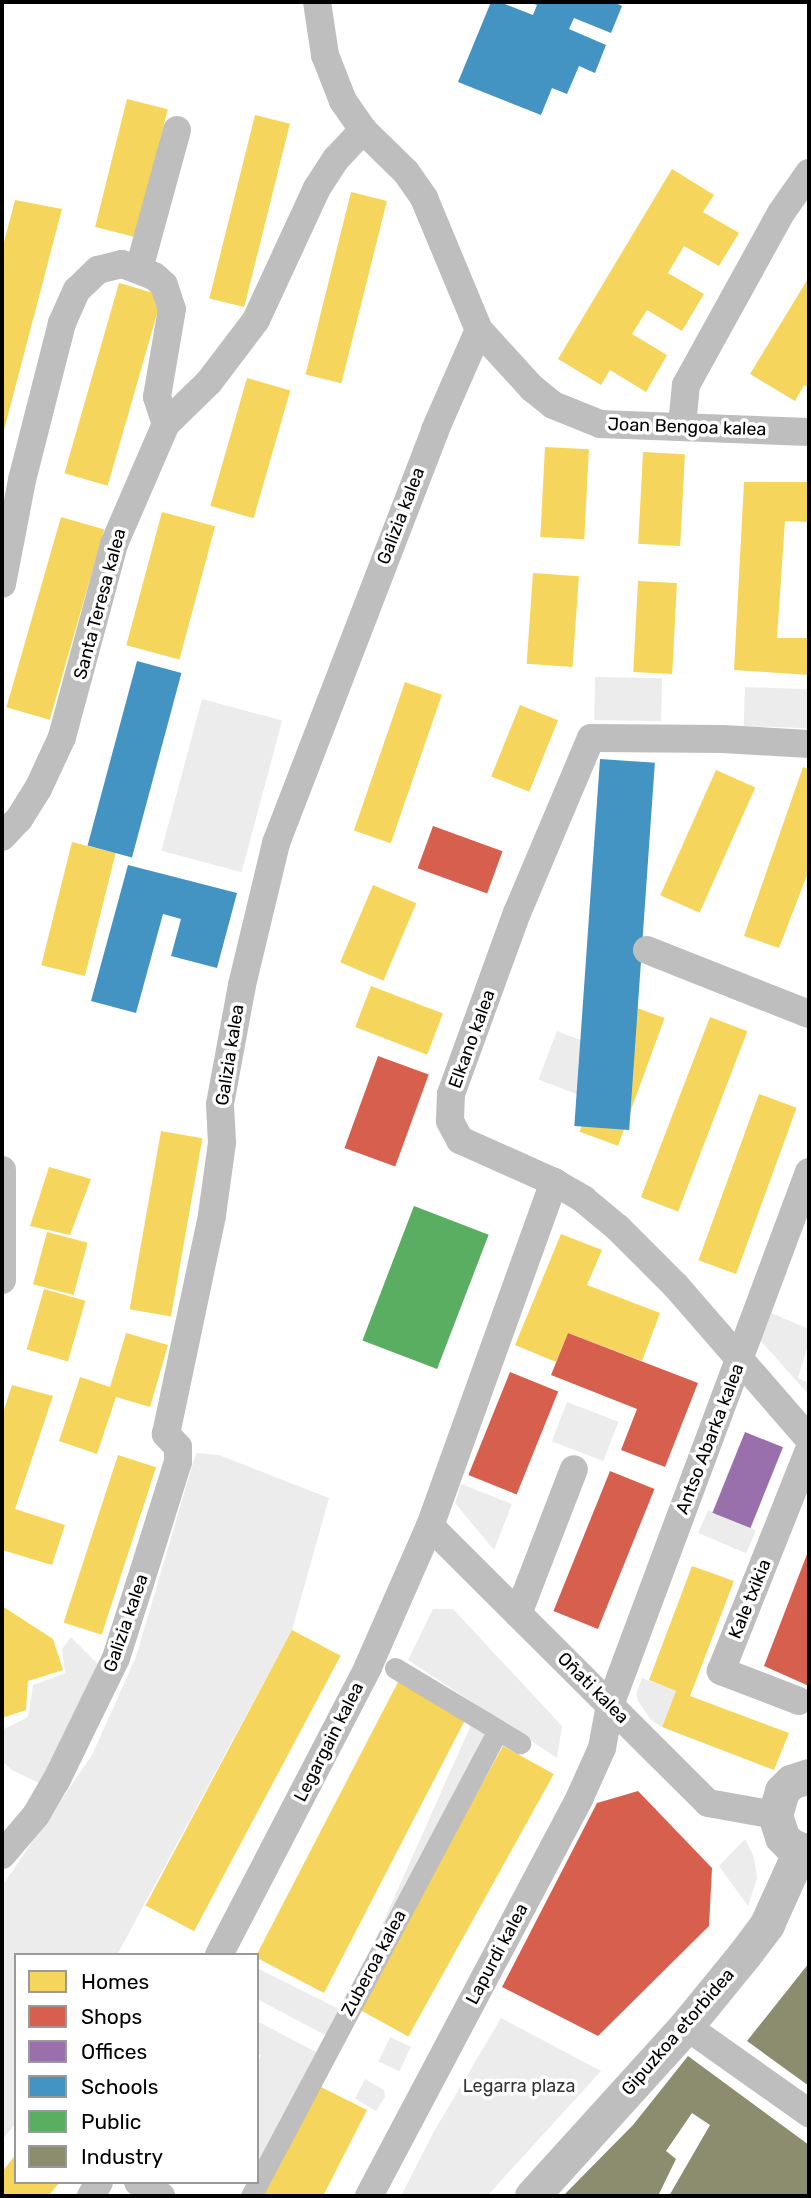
<!DOCTYPE html>
<html>
<head>
<meta charset="utf-8">
<style>
	body { margin:0 }
	#map { position:relative; width:811px; height:2198px; overflow:hidden; background:#fff; font-family:Rubik,sans-serif }
	div>[style] { position:absolute }
	.green>* { inset:0; background:#ececec; transform-origin:0 0 }
	.homes>* { inset:0; background:#f6d55c; transform-origin:0 0 }
	.shops>* { inset:0; background:#d6604d; transform-origin:0 0 }
	.offices>* { inset:0; background:#9970ab; transform-origin:0 0 }
	.schools>* { inset:0; background:#4393c3; transform-origin:0 0 }
	.public>* { inset:0; background:#5aae61; transform-origin:0 0 }
	.industry>* { inset:0; background:#8c8c6e }
	.pedestrian>* { height:21px; margin:-10.5px; padding:0 10.5px; transform-origin:10.5px; border-radius:10.5px; background:#bebebe }
	.minor>* { height:28px; margin:-14px; padding:0 14px; transform-origin:14px; border-radius:14px; background:#bebebe }
	.tertiary>* { height:35px; margin:-17.5px; padding:0 17.5px; transform-origin:17.5px; border-radius:17.5px; background:#bebebe }
	span { translate:-50% -50%; white-space:nowrap; text-align:center; line-height:1.15; -webkit-text-stroke:7px #fff; paint-order:stroke }
	.street-label { font-size:18px; color:#000 }
	.park-label { font-size:18px; color:#333 }
	.frame { position:absolute; inset:0; border:4px solid #000; pointer-events:none }
	.legend { position:absolute; left:14px; top:1953px; width:245px; height:231px; box-sizing:border-box; background:#fff; border:2px solid #999; margin:0; padding:9px 12px; list-style:none; font-size:21px; color:#000 }
	.legend li { display:flex; align-items:center; gap:14px; height:35px }
	.legend b { width:35px; border:2px solid #999 }
</style>
</head>
<body>
<div id="map">
	<div class="green">
		<i style="left:595px;top:677px;width:67px;height:43px;rotate:1deg"></i>
		<i style="left:745px;top:687px;width:64px;height:39px;rotate:2deg"></i>
		<i style="left:202px;top:699px;width:83px;height:157px;rotate:15deg"></i>
		<i style="left:557px;top:1031px;width:45px;height:52px;rotate:21deg"></i>
		<i style="clip-path:polygon(771px 1313px,809px 1329px,809px 1341px,798px 1378px,809px 1383px,809px 1395px,760px 1340px)"></i>
		<i style="left:567px;top:1402px;width:55px;height:42px;rotate:21deg"></i>
		<i style="clip-path:polygon(196px 1453px,219px 1455px,329px 1498px,292px 1630px,117px 1955px,16px 1955px,16px 2123px,2px 2140px,2px 1886px,92px 1755px,136px 1657px)"></i>
		<i style="clip-path:polygon(461px 1484px,512px 1504px,494px 1550px,455px 1503px)"></i>
		<i style="left:708px;top:1510px;width:52px;height:25px;rotate:23deg"></i>
		<i style="clip-path:polygon(433px 1609px,453px 1609px,562px 1726px,557px 1758px,408px 1660px)"></i>
		<i style="clip-path:polygon(71px 1637px,101px 1667px,64px 1743px,39px 1783px,12px 1770px,2px 1761px,2px 1730px,28px 1717px,33px 1685px,65px 1673px,62px 1649px)"></i>
		<i style="clip-path:polygon(642px 1678px,676px 1691px,662px 1727px,651px 1720px,638px 1701px,636px 1694px)"></i>
		<i style="left:471px;top:1725px;width:17px;height:304px;rotate:24deg"></i>
		<i style="clip-path:polygon(745px 1839px,754px 1857px,757px 1878px,748px 1906px,719px 1866px)"></i>
		<i style="clip-path:polygon(257px 1968px,339px 2009px,327px 2036px,257px 1999px)"></i>
		<i style="clip-path:polygon(501px 2018px,601px 2071px,487px 2196px,401px 2196px,433px 2133px)"></i>
		<i style="clip-path:polygon(257px 2021px,316px 2052px,257px 2165px,257px 2063px,261px 2055px,257px 2053px)"></i>
		<i style="left:390px;top:2037px;width:23px;height:27px;rotate:25deg"></i>
		<i style="clip-path:polygon(365px 2079px,384px 2090px,385px 2097px,376px 2111px,355px 2099px)"></i>
	</div>
	<div class="homes">
		<i style="left:127px;top:99px;width:42px;height:132px;rotate:14deg"></i>
		<i style="left:255px;top:115px;width:36px;height:189px;rotate:14deg"></i>
		<i style="clip-path:polygon(672px 169px,714px 195px,703px 212px,739px 233px,719px 266px,684px 246px,668px 273px,704px 294px,682px 331px,647px 310px,632px 334px,667px 355px,646px 392px,610px 370px,601px 385px,558px 359px)"></i>
		<i style="left:351px;top:192px;width:37px;height:188px;rotate:14deg"></i>
		<i style="clip-path:polygon(15px 200px,62px 209px,3px 434px,2px 250px)"></i>
		<i style="clip-path:polygon(809px 277px,809px 388px,804px 385px,795px 401px,750px 374px)"></i>
		<i style="left:119px;top:283px;width:45px;height:198px;rotate:16deg"></i>
		<i style="left:247px;top:378px;width:45px;height:133px;rotate:16deg"></i>
		<i style="left:545px;top:447px;width:44px;height:90px;rotate:3deg"></i>
		<i style="left:643px;top:452px;width:42px;height:92px;rotate:3deg"></i>
		<i style="clip-path:polygon(744px 482px,809px 482px,809px 522px,785px 521px,777px 638px,809px 638px,809px 675px,734px 670px)"></i>
		<i style="left:162px;top:512px;width:55px;height:138px;rotate:15deg"></i>
		<i style="left:61px;top:517px;width:45px;height:198px;rotate:16deg"></i>
		<i style="left:533px;top:573px;width:46px;height:91px;rotate:4deg"></i>
		<i style="left:638px;top:581px;width:39px;height:91px;rotate:3deg"></i>
		<i style="left:405px;top:682px;width:39px;height:157px;rotate:19deg"></i>
		<i style="left:520px;top:705px;width:41px;height:77px;rotate:22deg"></i>
		<i style="clip-path:polygon(803px 767px,809px 769px,809px 870px,779px 948px,744px 936px)"></i>
		<i style="left:716px;top:770px;width:43px;height:137px;rotate:24deg"></i>
		<i style="left:72px;top:842px;width:45px;height:127px;rotate:14deg"></i>
		<i style="left:373px;top:885px;width:47px;height:84px;rotate:23deg"></i>
		<i style="left:371px;top:986px;width:77px;height:44px;rotate:21deg"></i>
		<i style="left:626px;top:1004px;width:41px;height:136px;rotate:20deg"></i>
		<i style="left:710px;top:1017px;width:40px;height:193px;rotate:21deg"></i>
		<i style="left:759px;top:1094px;width:40px;height:177px;rotate:20deg"></i>
		<i style="left:161px;top:1131px;width:42px;height:181px;rotate:10deg"></i>
		<i style="clip-path:polygon(49px 1167px,91px 1179px,70px 1235px,30px 1226px)"></i>
		<i style="left:47px;top:1232px;width:42px;height:54px;rotate:15deg"></i>
		<i style="clip-path:polygon(561px 1234px,602px 1250px,587px 1285px,660px 1313px,642px 1361px,568px 1333px,556px 1362px,515px 1345px)"></i>
		<i style="left:44px;top:1289px;width:43px;height:63px;rotate:16deg"></i>
		<i style="clip-path:polygon(126px 1333px,168px 1345px,150px 1407px,116px 1397px,97px 1454px,59px 1441px,80px 1377px,110px 1387px)"></i>
		<i style="clip-path:polygon(12px 1385px,53px 1396px,15px 1509px,65px 1525px,52px 1565px,2px 1550px,2px 1416px)"></i>
		<i style="left:118px;top:1455px;width:40px;height:176px;rotate:18deg"></i>
		<i style="clip-path:polygon(692px 1566px,734px 1581px,690px 1696px,789px 1733px,774px 1770px,662px 1727px,676px 1691px,649px 1680px)"></i>
		<i style="clip-path:polygon(2px 1606px,53px 1639px,63px 1670px,28px 1681px,26px 1710px,2px 1718px)"></i>
		<i style="left:292px;top:1630px;width:55px;height:312px;rotate:28deg"></i>
		<i style="clip-path:polygon(398px 1682px,466px 1718px,324px 1993px,257px 1958px,257px 1954px)"></i>
		<i style="left:503px;top:1746px;width:58px;height:300px;rotate:29deg"></i>
		<i style="clip-path:polygon(319px 2086px,367px 2110px,323px 2196px,263px 2196px)"></i>
		<i style="clip-path:polygon(16px 2154px,16px 2182px,60px 2182px,48px 2196px,2px 2196px,2px 2172px)"></i>
	</div>
	<div class="shops">
		<i style="left:433px;top:826px;width:74px;height:45px;rotate:20deg"></i>
		<i style="left:378px;top:1056px;width:54px;height:98px;rotate:20deg"></i>
		<i style="clip-path:polygon(568px 1333px,698px 1383px,665px 1467px,621px 1450px,637px 1409px,551px 1375px)"></i>
		<i style="left:510px;top:1372px;width:52px;height:111px;rotate:22deg"></i>
		<i style="left:610px;top:1471px;width:48px;height:151px;rotate:22deg"></i>
		<i style="clip-path:polygon(809px 1549px,809px 1686px,764px 1666px)"></i>
		<i style="clip-path:polygon(638px 1791px,712px 1868px,709px 1926px,598px 2036px,502px 1987px,597px 1803px)"></i>
	</div>
	<div class="offices">
		<i style="left:745px;top:1432px;width:41px;height:87px;rotate:22deg"></i>
	</div>
	<div class="schools">
		<i style="clip-path:polygon(491px 2px,500px 2px,533px 15px,537px 5px,528px 2px,613px 2px,622px 6px,611px 33px,574px 18px,569px 29px,606px 45px,595px 73px,579px 66px,567px 94px,552px 88px,541px 115px,458px 82px)"></i>
		<i style="left:137px;top:661px;width:46px;height:191px;rotate:15deg"></i>
		<i style="left:600px;top:759px;width:55px;height:368px;rotate:4deg"></i>
		<i style="clip-path:polygon(128px 865px,237px 893px,217px 968px,171px 956px,181px 919px,163px 914px,136px 1013px,91px 1001px)"></i>
	</div>
	<div class="public">
		<i style="left:414px;top:1206px;width:80px;height:144px;rotate:21deg"></i>
	</div>
	<div class="industry">
		<i style="clip-path:polygon(809px 1963px,809px 2086px,747px 2041px)"></i>
		<i style="clip-path:polygon(688px 2056px,809px 2145px,809px 2196px,669px 2196px,710px 2125px,692px 2113px,666px 2151px,676px 2159px,658px 2196px,563px 2196px,633px 2125px)"></i>
	</div>
	<div class="pedestrian">
		<i style="left:395px;top:1668px;width:120px;rotate:31deg"></i>
		<i style="left:251px;top:2196px;width:527px;rotate:-62.07deg"></i>
		<i style="left:498px;top:1730px;width:26px;rotate:31deg"></i>
	</div>
	<div class="minor">
		<i style="left:317px;top:2px;width:54px;rotate:81.4deg"></i>
		<i style="left:325px;top:55px;width:49px;rotate:68.6deg"></i>
		<i style="left:343px;top:101px;width:35px;rotate:55deg"></i>
		<i style="left:363px;top:130px;width:60px;rotate:44.3deg"></i>
		<i style="left:406px;top:172px;width:32px;rotate:55deg"></i>
		<i style="left:424px;top:198px;width:143px;rotate:67.4deg"></i>
		<i style="left:479px;top:330px;width:79px;rotate:47.6deg"></i>
		<i style="left:532px;top:388px;width:27px;rotate:39deg"></i>
		<i style="left:553px;top:405px;width:51px;rotate:22deg"></i>
		<i style="left:600px;top:424px;width:209px;rotate:2.2deg"></i>
		<i style="left:139px;top:269px;width:144px;rotate:-74.7deg"></i>
		<i style="left:682px;top:425px;width:40px;rotate:-84.3deg"></i>
		<i style="left:686px;top:385px;width:196px;rotate:-61.1deg"></i>
		<i style="left:781px;top:213px;width:49px;rotate:-55deg"></i>
		<i style="left:2px;top:584px;width:106px;rotate:-79.1deg"></i>
		<i style="left:22px;top:480px;width:162px;rotate:-75.7deg"></i>
		<i style="left:62px;top:323px;width:36px;rotate:-66deg"></i>
		<i style="left:77px;top:290px;width:29px;rotate:-44deg"></i>
		<i style="left:98px;top:270px;width:25px;rotate:-14deg"></i>
		<i style="left:122px;top:264px;width:34px;rotate:21deg"></i>
		<i style="left:154px;top:276px;width:13px;rotate:42deg"></i>
		<i style="left:164px;top:285px;width:25px;rotate:72deg"></i>
		<i style="left:172px;top:309px;width:89px;rotate:99.7deg"></i>
		<i style="left:157px;top:397px;width:28px;rotate:72deg"></i>
		<i style="left:2px;top:837px;width:25px;rotate:-47deg"></i>
		<i style="left:19px;top:819px;width:36px;rotate:-58deg"></i>
		<i style="left:38px;top:789px;width:57px;rotate:-65.2deg"></i>
		<i style="left:62px;top:737px;width:200px;rotate:-74.9deg"></i>
		<i style="left:114px;top:544px;width:131px;rotate:-66.6deg"></i>
		<i style="left:166px;top:424px;width:60px;rotate:-44.3deg"></i>
		<i style="left:209px;top:382px;width:78px;rotate:-52.8deg"></i>
		<i style="left:256px;top:320px;width:145px;rotate:-65.2deg"></i>
		<i style="left:317px;top:188px;width:35px;rotate:-57deg"></i>
		<i style="left:336px;top:159px;width:40px;rotate:-47deg"></i>
		<i style="left:647px;top:950px;width:174px;rotate:21.6deg"></i>
		<i style="left:2px;top:1170px;width:110px;rotate:90deg"></i>
		<i style="left:554px;top:1182px;width:34px;rotate:30deg"></i>
		<i style="left:583px;top:1199px;width:45px;rotate:39.6deg"></i>
		<i style="left:618px;top:1228px;width:82px;rotate:45deg"></i>
		<i style="left:676px;top:1286px;width:203px;rotate:49deg"></i>
		<i style="left:430px;top:1526px;width:392px;rotate:44.9deg"></i>
		<i style="left:708px;top:1803px;width:68px;rotate:10.2deg"></i>
		<i style="left:518px;top:1614px;width:155px;rotate:-68.9deg"></i>
		<i style="left:799px;top:1701px;width:84px;rotate:-159deg"></i>
		<i style="left:721px;top:1671px;width:238px;rotate:-68.3deg"></i>
		<i style="left:2px;top:1855px;width:52px;rotate:-49.6deg"></i>
		<i style="left:36px;top:1815px;width:39px;rotate:-60deg"></i>
		<i style="left:56px;top:1781px;width:137px;rotate:-64deg"></i>
		<i style="left:116px;top:1658px;width:79px;rotate:-72.3deg"></i>
		<i style="left:140px;top:1583px;width:127px;rotate:-72.6deg"></i>
		<i style="left:178px;top:1462px;width:15px;rotate:-90deg"></i>
		<i style="left:178px;top:1447px;width:18px;rotate:-133deg"></i>
		<i style="left:166px;top:1434px;width:224px;rotate:-78.1deg"></i>
		<i style="left:212px;top:1215px;width:73px;rotate:-82.1deg"></i>
		<i style="left:222px;top:1143px;width:39px;rotate:-93deg"></i>
		<i style="left:220px;top:1104px;width:121px;rotate:-79.5deg"></i>
		<i style="left:242px;top:985px;width:146px;rotate:-76.5deg"></i>
		<i style="left:276px;top:843px;width:443px;rotate:-68.9deg"></i>
		<i style="left:435px;top:430px;width:109px;rotate:-66.3deg"></i>
		<i style="left:219px;top:1955px;width:324px;rotate:-62.6deg"></i>
		<i style="left:368px;top:1667px;width:154px;rotate:-66.3deg"></i>
		<i style="left:430px;top:1526px;width:366px;rotate:-70.2deg"></i>
		<i style="left:554px;top:1182px;width:103px;rotate:-155.9deg"></i>
		<i style="left:460px;top:1140px;width:21px;rotate:-118deg"></i>
		<i style="left:450px;top:1121px;width:27px;rotate:-88deg"></i>
		<i style="left:451px;top:1094px;width:193px;rotate:-70deg"></i>
		<i style="left:517px;top:913px;width:190px;rotate:-67.1deg"></i>
		<i style="left:591px;top:738px;width:132px;rotate:0.4deg"></i>
		<i style="left:723px;top:739px;width:86px;rotate:3.3deg"></i>
		<i style="left:686px;top:2026px;width:151px;rotate:35.3deg"></i>
		<i style="left:138px;top:2182px;width:27px;rotate:31deg"></i>
		<i style="left:91px;top:2196px;width:16px;rotate:-60deg"></i>
		<i style="left:369px;top:2196px;width:451px;rotate:-62.1deg"></i>
		<i style="left:580px;top:1797px;width:54px;rotate:-65.8deg"></i>
		<i style="left:602px;top:1748px;width:44px;rotate:-79.5deg"></i>
		<i style="left:610px;top:1705px;width:569px;rotate:-69.53deg"></i>
	</div>
	<div class="tertiary">
		<i style="left:809px;top:1776px;width:19px;rotate:162deg"></i>
		<i style="left:791px;top:1782px;width:13px;rotate:135deg"></i>
		<i style="left:782px;top:1791px;width:25px;rotate:106deg"></i>
		<i style="left:775px;top:1815px;width:23px;rotate:72deg"></i>
		<i style="left:782px;top:1837px;width:11px;rotate:45deg"></i>
		<i style="left:790px;top:1845px;width:21px;rotate:23deg"></i>
		<i style="left:532px;top:2196px;width:229px;rotate:-47.8deg"></i>
		<i style="left:686px;top:2026px;width:92px;rotate:-50.8deg"></i>
		<i style="left:744px;top:1955px;width:39px;rotate:-53deg"></i>
		<i style="left:767px;top:1924px;width:80px;rotate:-65.7deg"></i>
	</div>
	<div class="street-label">
		<span style="left:687px;top:427px;rotate:2deg">Joan Bengoa kalea</span>
		<span style="left:401px;top:516px;rotate:-69deg">Galizia kalea</span>
		<span style="left:100px;top:604px;rotate:-75deg">Santa Teresa kalea</span>
		<span style="left:472px;top:1039px;rotate:-70deg">Elkano kalea</span>
		<span style="left:230px;top:1055px;rotate:-81deg">Galizia kalea</span>
		<span style="left:710px;top:1439px;rotate:-69deg">Antso Abarka kalea</span>
		<span style="left:750px;top:1599px;rotate:-68deg">Kale txikia</span>
		<span style="left:126px;top:1623px;rotate:-71deg">Galizia kalea</span>
		<span style="left:593px;top:1688px;rotate:45deg">Oñati kalea</span>
		<span style="left:329px;top:1742px;rotate:-63deg">Legargain kalea</span>
		<span style="left:497px;top:1954px;rotate:-62deg">Lapurdi kalea</span>
		<span style="left:374px;top:1963px;rotate:-62deg">Zuberoa kalea</span>
		<span style="left:678px;top:2032px;rotate:-49deg">Gipuzkoa etorbidea</span>
	</div>
	<div class="park-label">
		<span style="left:519px;top:2086px">Legarra plaza</span>
	</div>
	<div class="frame"></div>
	<ul class="legend">
	<li><b style="height:19px;background:#f6d55c"></b>Homes</li>
	<li><b style="height:19px;background:#d6604d"></b>Shops</li>
	<li><b style="height:19px;background:#9970ab"></b>Offices</li>
	<li><b style="height:19px;background:#4393c3"></b>Schools</li>
	<li><b style="height:19px;background:#5aae61"></b>Public</li>
	<li><b style="height:19px;background:#8c8c6e"></b>Industry</li>
	</ul>
</div>
</body>
</html>
